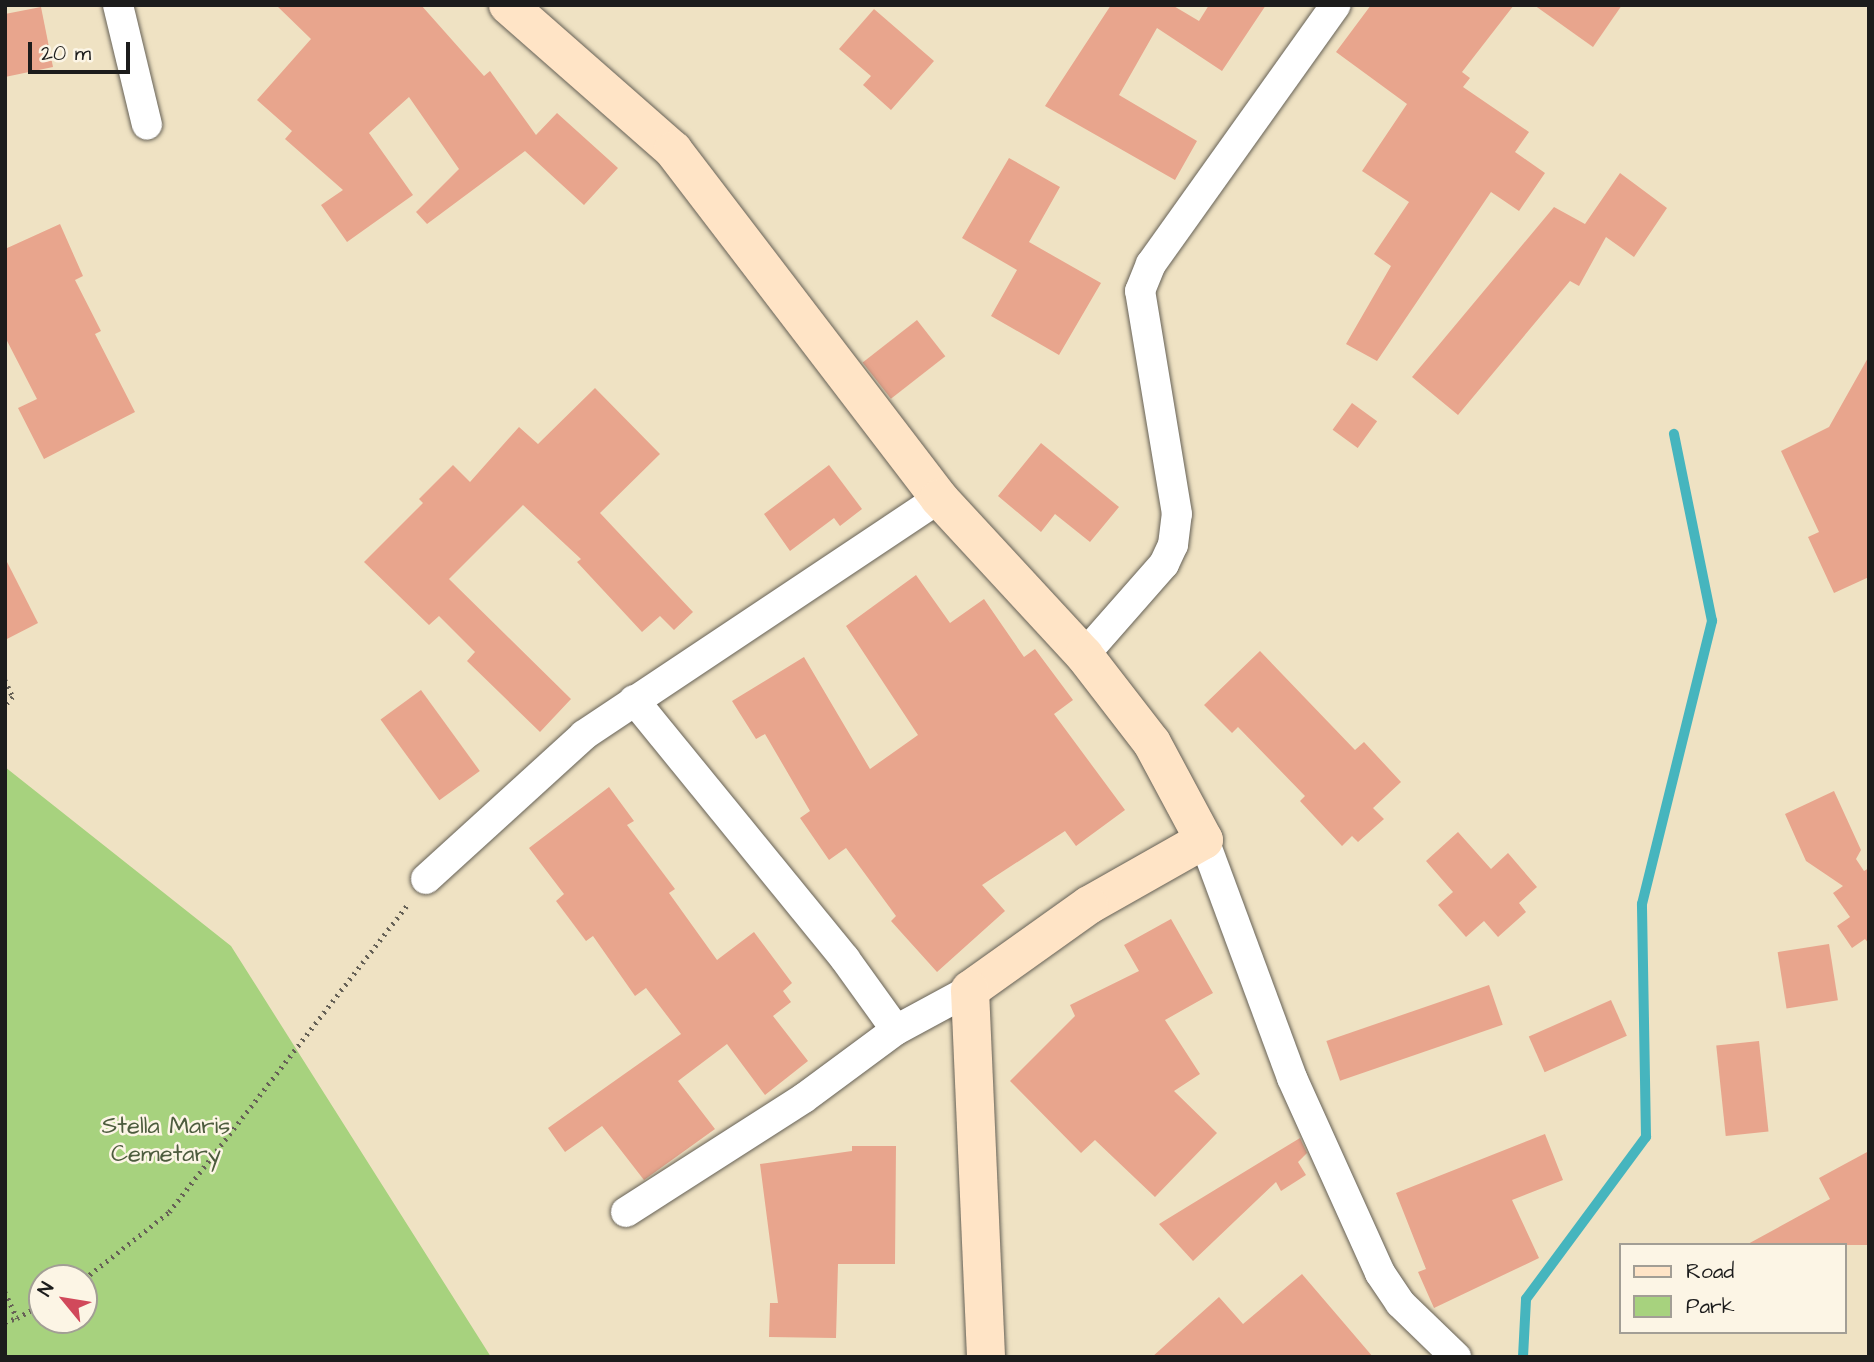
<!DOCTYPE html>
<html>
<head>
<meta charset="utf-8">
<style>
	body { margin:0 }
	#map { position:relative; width:1874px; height:1362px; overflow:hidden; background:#efe2c3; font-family:"Architects Daughter",sans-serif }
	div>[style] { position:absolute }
	.green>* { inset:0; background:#a7d27e }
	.stream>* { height:10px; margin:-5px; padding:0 5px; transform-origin:5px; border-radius:5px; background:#46b5be }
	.building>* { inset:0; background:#e8a58d; transform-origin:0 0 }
	.path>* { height:4.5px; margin-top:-2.25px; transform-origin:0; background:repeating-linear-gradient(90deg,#666156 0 2px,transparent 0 7px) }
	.roads { filter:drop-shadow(0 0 2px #666156) drop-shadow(0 0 2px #666156) }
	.street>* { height:30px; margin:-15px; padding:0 15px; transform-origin:15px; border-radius:15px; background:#fff }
	.secondary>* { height:38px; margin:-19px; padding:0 19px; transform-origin:19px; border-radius:19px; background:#ffe4c6 }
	span { translate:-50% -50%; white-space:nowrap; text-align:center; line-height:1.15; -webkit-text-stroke:5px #fcf5e5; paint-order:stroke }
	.park-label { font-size:24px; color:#4d5c3e }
	.frame { position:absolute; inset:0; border:7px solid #1c1c1c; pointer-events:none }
	.legend { position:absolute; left:1619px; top:1243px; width:228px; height:91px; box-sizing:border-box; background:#fcf5e5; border:2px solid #a29e95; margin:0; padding:9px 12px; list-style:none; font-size:21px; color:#1c1c1c }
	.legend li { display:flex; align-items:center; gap:14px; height:35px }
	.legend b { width:35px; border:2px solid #a29e95 }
	.north { position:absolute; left:28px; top:1264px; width:70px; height:70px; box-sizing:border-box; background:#fcf5e5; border:2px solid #a29e95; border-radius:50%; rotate:300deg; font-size:19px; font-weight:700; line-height:28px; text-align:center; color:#1c1c1c }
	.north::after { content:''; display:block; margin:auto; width:24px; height:32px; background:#d1495b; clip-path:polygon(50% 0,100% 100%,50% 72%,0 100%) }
	.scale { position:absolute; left:28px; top:42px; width:102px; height:32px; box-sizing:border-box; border:4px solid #1c1c1c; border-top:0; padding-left:9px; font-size:21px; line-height:24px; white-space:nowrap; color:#1c1c1c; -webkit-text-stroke:5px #fcf5e5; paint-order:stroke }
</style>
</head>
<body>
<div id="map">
	<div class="green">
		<i style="clip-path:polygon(evenodd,5px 767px,231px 946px,491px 1357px,5px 1357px,5px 767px,42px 1278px,84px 1278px,84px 1320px,42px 1320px,42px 1278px)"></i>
	</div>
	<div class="stream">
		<i style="left:1523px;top:1357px;width:58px;rotate:-87deg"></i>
		<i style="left:1526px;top:1299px;width:202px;rotate:-53.5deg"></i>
		<i style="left:1646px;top:1137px;width:233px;rotate:-91deg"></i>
		<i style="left:1642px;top:904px;width:292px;rotate:-76.1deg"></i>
		<i style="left:1712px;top:621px;width:191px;rotate:-101.5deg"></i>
	</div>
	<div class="building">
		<i style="clip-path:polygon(276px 5px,421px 5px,484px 76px,490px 71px,536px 135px,557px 113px,618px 168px,584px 205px,525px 151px,427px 224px,416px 212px,459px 169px,409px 97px,369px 133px,413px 195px,347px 242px,321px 205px,343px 190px,285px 139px,292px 131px,257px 100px,311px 39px)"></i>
		<i style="clip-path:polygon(1111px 5px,1172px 5px,1199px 21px,1209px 5px,1266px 5px,1222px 71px,1157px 28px,1119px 95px,1197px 141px,1175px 180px,1045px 106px)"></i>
		<i style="clip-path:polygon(1371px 5px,1514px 5px,1462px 72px,1470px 78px,1463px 87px,1529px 132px,1515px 152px,1545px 173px,1519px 211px,1491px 192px,1377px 361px,1346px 344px,1391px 266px,1374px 254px,1409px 202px,1362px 171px,1407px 104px,1336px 52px)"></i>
		<i style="clip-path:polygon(1534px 5px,1622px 5px,1593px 47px)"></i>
		<i style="clip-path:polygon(41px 7px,53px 67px,5px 77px,5px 14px)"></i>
		<i style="clip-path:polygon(874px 9px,934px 61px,891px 110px,863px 85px,871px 76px,839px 49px)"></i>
		<i style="clip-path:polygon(1009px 158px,1060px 187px,1029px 242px,1101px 283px,1059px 355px,991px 316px,1017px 270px,962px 238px)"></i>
		<i style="clip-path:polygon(1620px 173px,1667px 208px,1634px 257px,1606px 237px,1579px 286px,1570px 281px,1458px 415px,1412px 377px,1554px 207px,1585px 224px)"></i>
		<i style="clip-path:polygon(60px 224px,83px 276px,75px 280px,101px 331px,95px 334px,135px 412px,44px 459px,18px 408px,37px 399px,5px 337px,5px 249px)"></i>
		<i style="left:917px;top:320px;width:46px;height:69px;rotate:52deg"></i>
		<i style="clip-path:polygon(1869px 356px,1869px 577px,1834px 593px,1808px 537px,1819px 532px,1781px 451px,1829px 427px)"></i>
		<i style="clip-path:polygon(595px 388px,660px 454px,600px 513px,693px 612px,674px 630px,660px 616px,642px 632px,577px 562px,581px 559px,523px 505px,449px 579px,571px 699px,540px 732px,467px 661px,475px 652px,439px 616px,429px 625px,364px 562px,423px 503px,419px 499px,453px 465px,470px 482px,519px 427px,538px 444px)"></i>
		<i style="left:1352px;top:403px;width:31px;height:33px;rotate:36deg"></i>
		<i style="clip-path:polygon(1041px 443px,1119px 507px,1090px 542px,1055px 514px,1041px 532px,998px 496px)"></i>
		<i style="clip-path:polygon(829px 465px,862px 509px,840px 526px,834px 518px,790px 551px,764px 514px)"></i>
		<i style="clip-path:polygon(5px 558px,38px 623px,5px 640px)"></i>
		<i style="clip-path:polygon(916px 575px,950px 623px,984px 599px,1024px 657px,1035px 649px,1073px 700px,1054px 714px,1125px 810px,1076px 846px,1065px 831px,982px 885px,1005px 911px,937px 972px,891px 921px,896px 916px,846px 848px,829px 860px,800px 818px,810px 811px,765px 734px,756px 739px,732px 701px,804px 657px,870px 769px,918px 735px,846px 626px)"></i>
		<i style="clip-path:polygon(1260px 651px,1355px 750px,1364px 742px,1401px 782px,1373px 808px,1384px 819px,1358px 842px,1352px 836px,1342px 846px,1300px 801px,1305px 796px,1238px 727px,1232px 733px,1204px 705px)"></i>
		<i style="left:421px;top:690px;width:100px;height:50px;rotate:54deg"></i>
		<i style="clip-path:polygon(609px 787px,634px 821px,627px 825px,675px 889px,669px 893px,717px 960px,754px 932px,792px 983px,783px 991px,791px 1002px,773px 1016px,808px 1061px,765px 1095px,727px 1044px,678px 1081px,715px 1129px,644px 1180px,602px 1126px,565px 1152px,548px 1128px,681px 1034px,646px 988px,635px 996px,593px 936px,586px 941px,556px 901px,564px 894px,529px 848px)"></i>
		<i style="clip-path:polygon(1834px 791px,1861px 850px,1856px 859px,1864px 871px,1869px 868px,1869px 944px,1865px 939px,1852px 948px,1837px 926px,1850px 917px,1833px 893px,1843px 886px,1806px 861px,1785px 814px)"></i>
		<i style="clip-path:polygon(1458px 832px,1491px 869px,1508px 853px,1537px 887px,1519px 903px,1526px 912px,1498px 937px,1484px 921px,1466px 937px,1438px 905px,1453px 892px,1426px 861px)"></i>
		<i style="clip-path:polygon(1171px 919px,1213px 993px,1165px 1020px,1200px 1074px,1174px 1091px,1217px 1133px,1155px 1197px,1095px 1140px,1081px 1153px,1010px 1081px,1075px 1016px,1070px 1005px,1139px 971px,1124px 945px)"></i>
		<i style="left:1829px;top:944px;width:57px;height:52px;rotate:81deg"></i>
		<i style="left:1489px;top:985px;width:42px;height:172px;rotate:71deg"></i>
		<i style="left:1611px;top:1000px;width:39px;height:90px;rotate:66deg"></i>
		<i style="left:1759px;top:1041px;width:91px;height:43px;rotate:84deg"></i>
		<i style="clip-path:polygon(1545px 1134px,1563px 1180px,1512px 1200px,1539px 1258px,1434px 1308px,1418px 1272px,1426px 1269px,1396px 1193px)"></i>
		<i style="clip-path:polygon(1300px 1138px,1307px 1153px,1298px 1162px,1306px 1175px,1281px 1191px,1276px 1182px,1193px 1261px,1159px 1224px)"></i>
		<i style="clip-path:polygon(852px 1146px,896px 1146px,895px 1264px,838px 1264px,836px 1338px,769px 1337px,770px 1303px,778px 1303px,760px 1164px,852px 1151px)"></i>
		<i style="clip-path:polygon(1869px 1151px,1869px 1245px,1746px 1245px,1830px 1199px,1819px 1178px)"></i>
		<i style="clip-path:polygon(1302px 1274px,1373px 1357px,1152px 1357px,1219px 1297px,1243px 1324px)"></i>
	</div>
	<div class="path">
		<i style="left:5px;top:680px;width:19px;rotate:65deg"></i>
		<i style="left:13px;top:697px;width:12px;rotate:132deg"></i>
		<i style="left:84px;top:1279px;width:108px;rotate:-38.2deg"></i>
		<i style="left:169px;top:1212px;width:391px;rotate:-52.2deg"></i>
		<i style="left:5px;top:1292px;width:29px;rotate:65deg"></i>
		<i style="left:17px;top:1318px;width:29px;rotate:-29deg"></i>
		<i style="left:5px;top:1322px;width:13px;rotate:-18deg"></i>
	</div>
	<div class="roads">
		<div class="street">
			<i style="left:118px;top:5px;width:123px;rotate:76.4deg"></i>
			<i style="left:1084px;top:655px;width:121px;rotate:-48.7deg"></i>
			<i style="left:1164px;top:564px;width:21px;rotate:-65deg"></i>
			<i style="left:1173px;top:545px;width:31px;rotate:-83deg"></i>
			<i style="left:1177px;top:514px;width:226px;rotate:-99.4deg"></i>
			<i style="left:1140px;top:291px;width:29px;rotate:-68deg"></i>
			<i style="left:1151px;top:264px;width:318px;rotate:-54.5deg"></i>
			<i style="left:634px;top:700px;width:334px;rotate:50.8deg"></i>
			<i style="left:845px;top:959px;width:87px;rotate:54.3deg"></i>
			<i style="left:1204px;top:840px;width:254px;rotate:69.7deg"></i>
			<i style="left:1292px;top:1078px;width:214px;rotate:65.7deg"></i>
			<i style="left:1380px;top:1273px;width:36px;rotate:56deg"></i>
			<i style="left:1400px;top:1303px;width:78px;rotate:44deg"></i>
			<i style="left:426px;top:879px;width:214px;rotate:-42.3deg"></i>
			<i style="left:584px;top:735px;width:427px;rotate:-33.7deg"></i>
			<i style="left:626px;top:1212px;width:211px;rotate:-32.6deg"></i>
			<i style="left:804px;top:1098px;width:114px;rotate:-36.5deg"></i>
			<i style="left:896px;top:1030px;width:84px;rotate:-28.4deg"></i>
		</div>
		<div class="secondary">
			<i style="left:508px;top:5px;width:220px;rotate:41.3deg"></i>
			<i style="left:673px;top:150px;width:438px;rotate:52.6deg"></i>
			<i style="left:939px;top:498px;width:214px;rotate:47.3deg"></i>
			<i style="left:1084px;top:655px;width:111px;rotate:52.3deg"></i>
			<i style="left:1152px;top:743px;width:110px;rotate:61.8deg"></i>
			<i style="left:1204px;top:840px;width:132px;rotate:150.5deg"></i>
			<i style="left:1089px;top:905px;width:146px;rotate:144.5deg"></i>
			<i style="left:970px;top:990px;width:367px;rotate:87.5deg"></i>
		</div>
	</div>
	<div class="park-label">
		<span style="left:166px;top:1141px">Stella Maris<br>Cemetary</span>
	</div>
	<div class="frame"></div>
	<ul class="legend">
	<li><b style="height:9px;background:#ffe4c6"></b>Road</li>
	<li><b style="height:19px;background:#a7d27e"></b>Park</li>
	</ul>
	<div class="north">N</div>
	<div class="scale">20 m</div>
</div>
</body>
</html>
